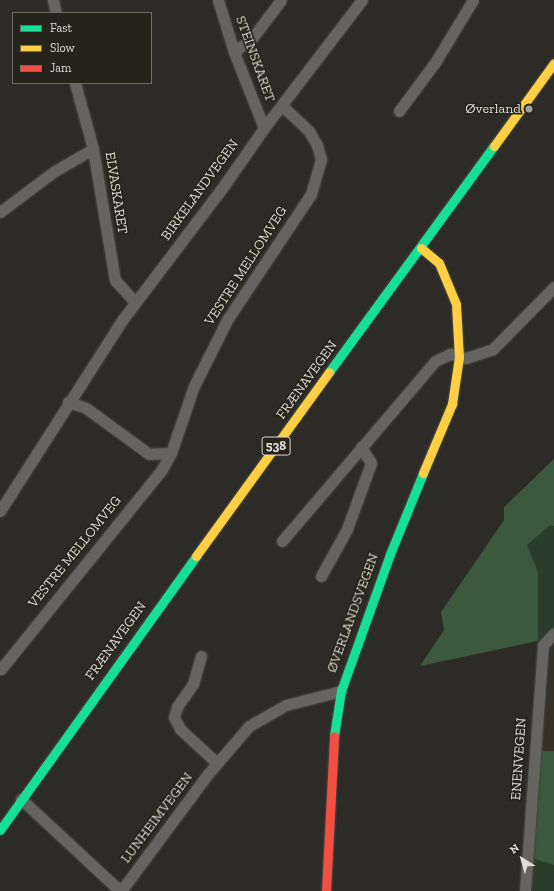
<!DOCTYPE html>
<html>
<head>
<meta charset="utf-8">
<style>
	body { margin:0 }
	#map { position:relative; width:554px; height:891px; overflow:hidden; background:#2c2b27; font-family:"Zilla Slab",serif }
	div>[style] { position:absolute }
	.built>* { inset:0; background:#363124 }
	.green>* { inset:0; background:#293d2a }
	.forest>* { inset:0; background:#3c593d }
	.roads { filter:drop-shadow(0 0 1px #494844) drop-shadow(0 0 1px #494844) }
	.street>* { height:11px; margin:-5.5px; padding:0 5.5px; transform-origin:5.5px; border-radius:5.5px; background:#656461 }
	.fast>* { height:9px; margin:-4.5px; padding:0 4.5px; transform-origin:4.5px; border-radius:4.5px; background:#16e098 }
	.slow>* { height:9px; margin:-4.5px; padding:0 4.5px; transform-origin:4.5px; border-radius:4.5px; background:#ffcf43 }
	.jam>* { height:9px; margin:-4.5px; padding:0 4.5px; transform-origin:4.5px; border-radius:4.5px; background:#f24e42 }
	.dots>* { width:11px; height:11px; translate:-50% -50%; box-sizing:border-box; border:2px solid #25231a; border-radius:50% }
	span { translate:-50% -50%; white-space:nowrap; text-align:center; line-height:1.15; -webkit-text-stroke:3px #25231a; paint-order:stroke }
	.shield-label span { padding:1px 3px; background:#25231a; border:1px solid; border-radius:3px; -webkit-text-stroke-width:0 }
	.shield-label { font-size:13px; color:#dfddd7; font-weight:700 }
	.street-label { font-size:14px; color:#dfddd7 }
	.poi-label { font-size:14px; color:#dfddd7 }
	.right { translate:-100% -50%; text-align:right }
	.legend { position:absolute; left:12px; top:12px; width:140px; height:72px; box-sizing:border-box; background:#25231a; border:1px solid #6f6d66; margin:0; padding:5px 7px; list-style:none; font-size:12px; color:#dfddd7 }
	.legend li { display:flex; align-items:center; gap:8px; height:20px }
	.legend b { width:20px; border:1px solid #6f6d66 }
	.north { position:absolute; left:502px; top:839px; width:40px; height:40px; -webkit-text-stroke:3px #25231a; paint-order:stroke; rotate:323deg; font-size:11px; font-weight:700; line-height:16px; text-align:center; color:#dfddd7 }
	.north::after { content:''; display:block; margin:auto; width:14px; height:18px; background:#dfddd7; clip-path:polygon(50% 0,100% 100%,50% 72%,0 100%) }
</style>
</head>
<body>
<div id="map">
	<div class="built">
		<i style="clip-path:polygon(554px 640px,554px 751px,542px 751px,551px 642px)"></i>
	</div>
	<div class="green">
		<i style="clip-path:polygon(550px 524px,554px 526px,554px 640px,551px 642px,538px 641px,538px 572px,527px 545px)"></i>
		<i style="clip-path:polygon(534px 859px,554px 865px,554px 891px,532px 891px)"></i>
	</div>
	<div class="forest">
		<i style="clip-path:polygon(554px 459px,554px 526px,550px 525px,527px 545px,538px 572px,538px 641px,420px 666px,444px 630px,441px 612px,504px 520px,504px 507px)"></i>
		<i style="clip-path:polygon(542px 751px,554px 751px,554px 865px,534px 859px)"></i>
	</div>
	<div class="roads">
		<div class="street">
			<i style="left:53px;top:0;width:13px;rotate:77deg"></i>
			<i style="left:218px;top:0;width:54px;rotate:72.9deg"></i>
			<i style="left:234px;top:52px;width:82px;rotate:68.5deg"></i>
			<i style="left:234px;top:52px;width:24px;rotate:-38deg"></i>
			<i style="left:253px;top:37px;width:46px;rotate:-52.9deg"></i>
			<i style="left:75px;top:83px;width:68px;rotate:74.7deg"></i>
			<i style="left:93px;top:149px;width:133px;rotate:80.5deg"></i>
			<i style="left:115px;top:280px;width:30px;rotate:48deg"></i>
			<i style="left:399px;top:111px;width:62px;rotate:-53.5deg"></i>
			<i style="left:436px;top:61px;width:71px;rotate:-58.8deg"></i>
			<i style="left:0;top:212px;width:66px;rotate:-37deg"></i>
			<i style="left:53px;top:172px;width:46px;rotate:-29.9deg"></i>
			<i style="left:68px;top:402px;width:19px;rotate:18deg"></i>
			<i style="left:86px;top:408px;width:78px;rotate:36.1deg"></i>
			<i style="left:149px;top:454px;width:22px;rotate:-3deg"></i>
			<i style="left:0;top:511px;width:228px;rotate:-57.4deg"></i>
			<i style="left:123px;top:319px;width:169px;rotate:-52.9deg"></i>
			<i style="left:225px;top:184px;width:68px;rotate:-55.1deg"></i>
			<i style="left:264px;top:128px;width:161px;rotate:-52.6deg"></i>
			<i style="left:282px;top:541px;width:236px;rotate:-49.6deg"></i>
			<i style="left:435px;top:361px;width:17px;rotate:-25deg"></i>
			<i style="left:450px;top:354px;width:16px;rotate:14deg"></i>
			<i style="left:466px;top:358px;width:28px;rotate:-18deg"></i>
			<i style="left:493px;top:349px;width:87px;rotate:-45.5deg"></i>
			<i style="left:321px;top:576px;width:54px;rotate:-61deg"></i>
			<i style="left:347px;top:529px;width:70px;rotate:-70deg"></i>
			<i style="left:371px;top:463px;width:19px;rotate:-122deg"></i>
			<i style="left:201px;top:656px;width:29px;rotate:106deg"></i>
			<i style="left:193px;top:684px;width:28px;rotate:125deg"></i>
			<i style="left:177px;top:707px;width:10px;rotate:107deg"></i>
			<i style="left:174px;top:717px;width:13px;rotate:63deg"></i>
			<i style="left:180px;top:729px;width:50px;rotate:42.6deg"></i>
			<i style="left:1px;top:669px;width:255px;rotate:-51.1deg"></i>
			<i style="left:161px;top:471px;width:21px;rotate:-61deg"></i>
			<i style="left:171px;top:453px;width:71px;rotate:-71.1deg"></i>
			<i style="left:194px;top:386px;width:74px;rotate:-63.4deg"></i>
			<i style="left:227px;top:320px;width:151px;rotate:-56.3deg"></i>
			<i style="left:311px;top:194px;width:36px;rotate:-74deg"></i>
			<i style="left:321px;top:159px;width:15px;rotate:-106deg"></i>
			<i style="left:317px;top:145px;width:16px;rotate:-120deg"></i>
			<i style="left:309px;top:131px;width:37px;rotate:-137deg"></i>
			<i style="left:21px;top:799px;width:135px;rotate:42.9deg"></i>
			<i style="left:121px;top:891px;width:146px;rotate:-53.4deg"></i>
			<i style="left:208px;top:774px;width:63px;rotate:-49.5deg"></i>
			<i style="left:249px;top:726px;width:43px;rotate:-29.6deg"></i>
			<i style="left:286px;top:705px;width:57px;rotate:-14.3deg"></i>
			<i style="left:525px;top:891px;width:247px;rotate:-85.8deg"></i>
			<i style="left:543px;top:645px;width:16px;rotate:-47deg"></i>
		</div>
		<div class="fast">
			<i style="left:329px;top:372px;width:280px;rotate:-53.9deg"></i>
			<i style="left:334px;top:736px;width:46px;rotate:-81.2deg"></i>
			<i style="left:341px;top:691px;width:145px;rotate:-70.3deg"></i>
			<i style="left:390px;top:554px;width:87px;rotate:-67.8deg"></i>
			<i style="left:0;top:830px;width:337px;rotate:-54.4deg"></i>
		</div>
		<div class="slow">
			<i style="left:494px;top:146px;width:102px;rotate:-54.1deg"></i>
			<i style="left:421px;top:248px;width:23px;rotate:40deg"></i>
			<i style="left:439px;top:263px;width:44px;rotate:67.5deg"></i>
			<i style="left:456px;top:304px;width:53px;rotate:86.8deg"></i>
			<i style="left:459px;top:357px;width:48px;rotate:98.5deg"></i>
			<i style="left:452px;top:404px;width:75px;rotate:112.8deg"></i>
			<i style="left:196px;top:556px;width:227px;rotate:-54.1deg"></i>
		</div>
		<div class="jam">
			<i style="left:326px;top:891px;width:155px;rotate:-87deg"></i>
		</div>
	</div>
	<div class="dots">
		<i style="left:529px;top:109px;background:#a09f99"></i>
	</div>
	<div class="shield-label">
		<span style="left:276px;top:446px">538</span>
	</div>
	<div class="street-label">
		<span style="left:255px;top:59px;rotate:70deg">STEINSKARET</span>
		<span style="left:200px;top:190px;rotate:-54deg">BIRKELANDVEGEN</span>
		<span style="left:116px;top:193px;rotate:81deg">ELVASKARET</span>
		<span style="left:246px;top:266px;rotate:-57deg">VESTRE MELLOMVEG</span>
		<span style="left:307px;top:380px;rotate:-54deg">FRÆNAVEGEN</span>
		<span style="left:75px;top:552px;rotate:-51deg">VESTRE MELLOMVEG</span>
		<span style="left:353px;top:613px;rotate:-70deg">ØVERLANDSVEGEN</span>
		<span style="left:116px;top:641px;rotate:-54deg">FRÆNAVEGEN</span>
		<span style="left:519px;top:759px;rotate:-86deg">ENENVEGEN</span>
		<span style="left:157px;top:818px;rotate:-53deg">LUNHEIMVEGEN</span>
	</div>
	<div class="poi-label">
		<span class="right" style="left:521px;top:109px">Øverland</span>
	</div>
	<ul class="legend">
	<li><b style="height:5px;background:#16e098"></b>Fast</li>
	<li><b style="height:5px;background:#ffcf43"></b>Slow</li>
	<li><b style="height:5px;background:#f24e42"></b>Jam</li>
	</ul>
	<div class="north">N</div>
</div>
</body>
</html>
